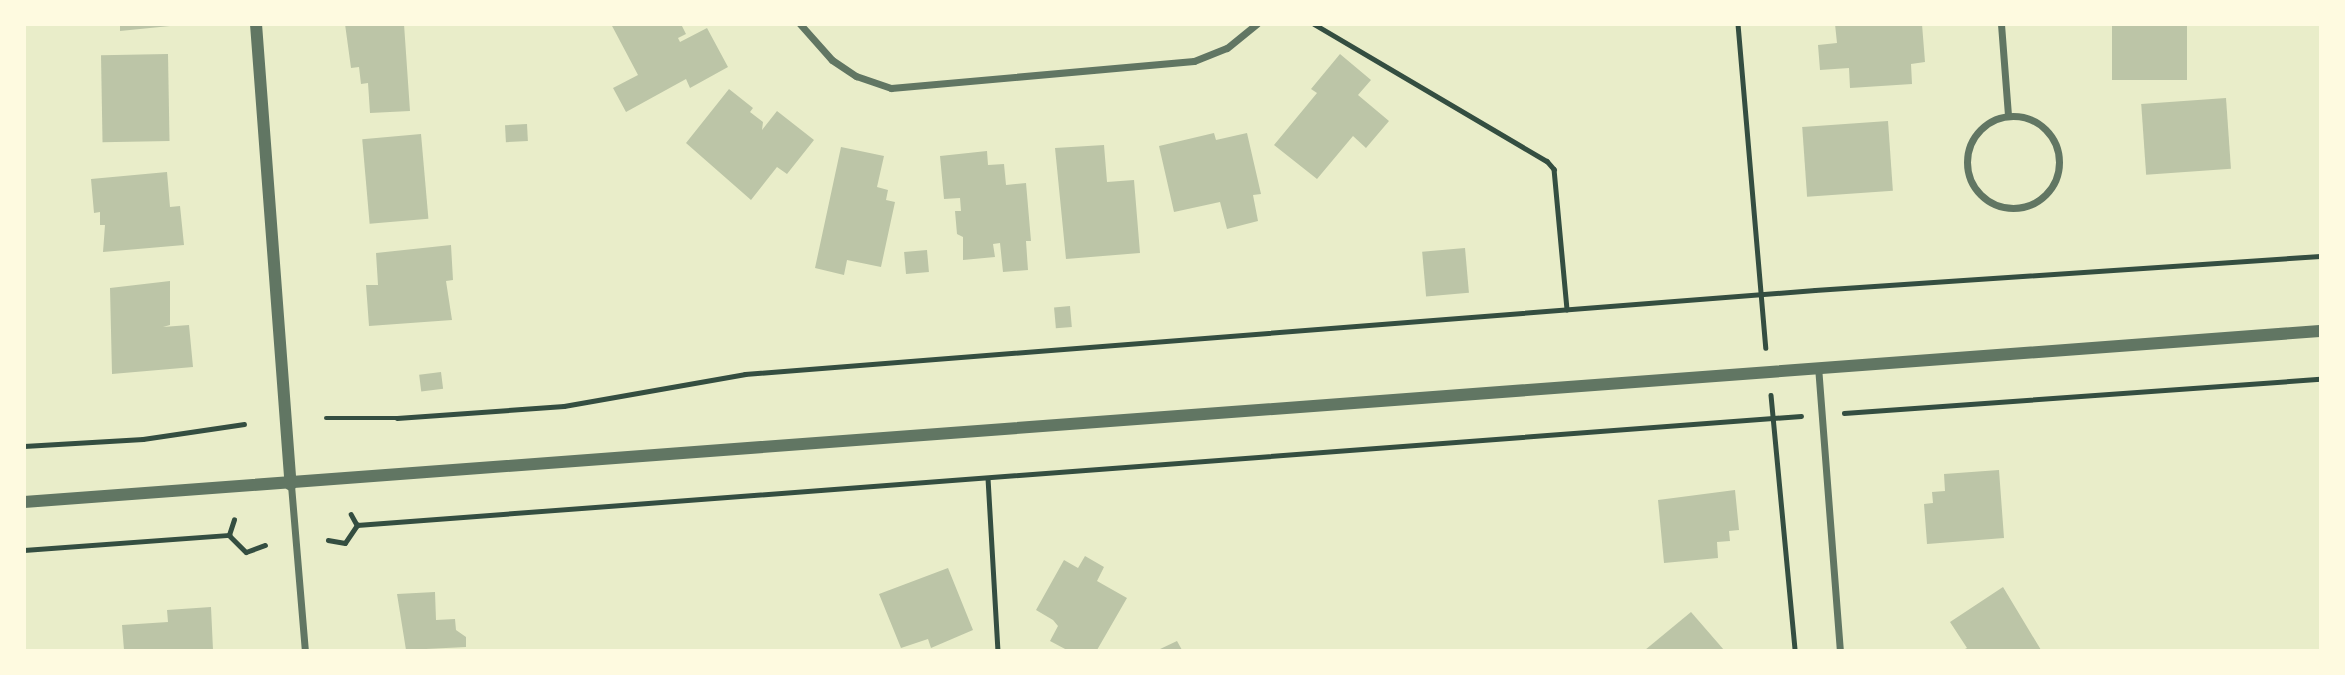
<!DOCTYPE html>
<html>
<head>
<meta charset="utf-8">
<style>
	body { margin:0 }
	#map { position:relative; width:2345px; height:675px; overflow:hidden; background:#e9edc9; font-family:"Source Sans 3",sans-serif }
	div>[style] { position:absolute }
	.building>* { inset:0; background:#bcc5a7; transform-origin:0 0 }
	.path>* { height:4.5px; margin:-2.25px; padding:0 2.25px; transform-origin:2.25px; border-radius:2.25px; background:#344e41 }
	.minor>* { height:7px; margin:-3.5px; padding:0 3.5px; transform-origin:3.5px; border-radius:3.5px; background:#617663 }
	.minor>.ring { margin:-3.5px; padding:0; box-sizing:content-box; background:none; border:7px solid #617663; border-radius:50% }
	.tertiary>* { height:12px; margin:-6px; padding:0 6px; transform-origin:6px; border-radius:6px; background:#617663 }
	span { translate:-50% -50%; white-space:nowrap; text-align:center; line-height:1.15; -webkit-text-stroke:5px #fefae0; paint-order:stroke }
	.frame { position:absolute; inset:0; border:26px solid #fefae0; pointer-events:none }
</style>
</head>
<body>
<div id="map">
	<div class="building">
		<i style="clip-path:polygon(120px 24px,169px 24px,170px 26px,120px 31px)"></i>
		<i style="clip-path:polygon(345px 24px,404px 24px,410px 111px,370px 113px,368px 83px,361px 84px,359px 67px,351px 68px)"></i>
		<i style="clip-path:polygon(611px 24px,681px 24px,686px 34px,678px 38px,680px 42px,707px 28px,728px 67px,690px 88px,686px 79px,626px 112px,613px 88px,638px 75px)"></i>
		<i style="clip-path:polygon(1835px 24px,1922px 24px,1925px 62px,1911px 64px,1912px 84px,1850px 88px,1849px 68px,1820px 70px,1818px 45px,1837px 43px)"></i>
		<i style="left:2112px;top:24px;width:75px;height:56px"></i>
		<i style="left:168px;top:54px;width:87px;height:67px;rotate:89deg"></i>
		<i style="clip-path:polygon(1340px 54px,1371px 80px,1358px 95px,1389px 121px,1366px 148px,1353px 136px,1317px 179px,1274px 145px,1317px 93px,1311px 89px)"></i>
		<i style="clip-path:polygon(729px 89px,753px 108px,750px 112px,763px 122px,762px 130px,777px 111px,814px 140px,787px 174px,777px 167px,751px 200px,686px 143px)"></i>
		<i style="left:2226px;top:98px;width:71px;height:85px;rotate:86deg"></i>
		<i style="left:1888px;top:121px;width:70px;height:86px;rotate:86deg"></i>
		<i style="left:527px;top:124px;width:17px;height:22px;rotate:87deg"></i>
		<i style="clip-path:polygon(1214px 133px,1216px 140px,1247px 133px,1261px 194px,1253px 195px,1258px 221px,1227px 229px,1220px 202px,1174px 212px,1159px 146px)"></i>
		<i style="left:421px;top:134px;width:85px;height:59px;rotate:85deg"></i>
		<i style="clip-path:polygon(1104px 145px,1107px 182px,1134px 180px,1140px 253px,1066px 259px,1055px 148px)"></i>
		<i style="clip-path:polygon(841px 147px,884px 156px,877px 187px,888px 190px,886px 200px,895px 202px,881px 267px,847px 260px,844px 275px,815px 268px)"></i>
		<i style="clip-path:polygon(987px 151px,988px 165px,1004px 164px,1006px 185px,1026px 183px,1031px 241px,1026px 241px,1028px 270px,1003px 272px,1000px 243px,993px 244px,995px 257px,963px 260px,963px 237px,957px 234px,955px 211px,961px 211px,960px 198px,944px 199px,940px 156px)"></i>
		<i style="clip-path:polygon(167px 172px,170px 207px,180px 206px,184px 245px,103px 252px,105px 225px,100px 225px,100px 212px,94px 213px,91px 179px)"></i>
		<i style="clip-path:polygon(451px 245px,453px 280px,446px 281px,452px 320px,369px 326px,366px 285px,378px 285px,376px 253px)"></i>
		<i style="left:1465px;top:248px;width:45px;height:43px;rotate:85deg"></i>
		<i style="left:927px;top:250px;width:22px;height:23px;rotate:85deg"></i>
		<i style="clip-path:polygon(170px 281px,170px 325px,163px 327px,189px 325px,193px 367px,112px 374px,110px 288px)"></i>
		<i style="left:1070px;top:306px;width:21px;height:16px;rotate:85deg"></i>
		<i style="left:441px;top:372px;width:17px;height:22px;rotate:83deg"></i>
		<i style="clip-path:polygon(1999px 470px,2004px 538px,1927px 544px,1924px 504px,1933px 503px,1932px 492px,1945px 491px,1944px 474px)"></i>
		<i style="clip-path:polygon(1735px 490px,1739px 530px,1729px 531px,1730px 541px,1717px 542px,1718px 558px,1664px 563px,1658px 500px)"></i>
		<i style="clip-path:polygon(1085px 556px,1104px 567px,1097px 581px,1127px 598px,1097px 650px,1067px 650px,1050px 641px,1058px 626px,1053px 620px,1036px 610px,1064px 560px,1078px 568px)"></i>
		<i style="clip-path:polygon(948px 568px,973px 630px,931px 648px,928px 639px,901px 648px,879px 594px)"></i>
		<i style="clip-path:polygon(2003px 587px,2041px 650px,1963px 650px,1967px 648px,1950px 622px)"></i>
		<i style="clip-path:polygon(435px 592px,436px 620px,455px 619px,456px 630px,466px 637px,466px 647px,406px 650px,397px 594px)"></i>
		<i style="clip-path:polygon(211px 607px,213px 650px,124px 650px,122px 625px,168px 622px,167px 610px)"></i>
		<i style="clip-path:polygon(1691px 612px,1724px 650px,1645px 650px)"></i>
		<i style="clip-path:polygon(1177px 641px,1182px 650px,1158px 650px)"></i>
	</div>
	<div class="path">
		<i style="left:1314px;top:24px;width:270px;rotate:30.5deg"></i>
		<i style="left:1547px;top:161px;width:11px;rotate:49deg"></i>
		<i style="left:1554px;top:169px;width:141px;rotate:84.7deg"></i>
		<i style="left:1738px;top:24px;width:325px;rotate:85.1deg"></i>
		<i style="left:1771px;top:395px;width:256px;rotate:84.6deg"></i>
		<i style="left:1844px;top:413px;width:477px;rotate:-4.1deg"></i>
		<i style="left:326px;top:418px;width:71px"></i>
		<i style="left:397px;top:418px;width:167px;rotate:-4.1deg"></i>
		<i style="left:564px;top:406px;width:184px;rotate:-10deg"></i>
		<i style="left:745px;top:374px;width:1073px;rotate:-4.49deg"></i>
		<i style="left:1815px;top:290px;width:506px;rotate:-3.85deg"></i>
		<i style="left:24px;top:446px;width:119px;rotate:-3.4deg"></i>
		<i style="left:143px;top:439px;width:102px;rotate:-8.4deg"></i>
		<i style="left:988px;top:478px;width:172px;rotate:86.7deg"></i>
		<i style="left:351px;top:514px;width:13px;rotate:61deg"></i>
		<i style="left:357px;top:525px;width:1448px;rotate:-4.32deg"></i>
		<i style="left:229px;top:535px;width:16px;rotate:-72deg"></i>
		<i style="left:328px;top:540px;width:17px;rotate:10deg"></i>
		<i style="left:345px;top:543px;width:22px;rotate:-56deg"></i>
		<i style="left:24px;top:550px;width:206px;rotate:-4.2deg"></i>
		<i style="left:229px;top:535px;width:24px;rotate:45deg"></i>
		<i style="left:246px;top:552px;width:20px;rotate:-20deg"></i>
	</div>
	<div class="minor">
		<i style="left:800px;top:24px;width:48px;rotate:48.4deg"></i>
		<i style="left:832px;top:60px;width:29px;rotate:34deg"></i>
		<i style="left:856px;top:76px;width:37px;rotate:19deg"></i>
		<i style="left:891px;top:88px;width:304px;rotate:-5.1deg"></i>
		<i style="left:1194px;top:61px;width:35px;rotate:-22deg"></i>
		<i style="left:1227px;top:48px;width:38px;rotate:-39deg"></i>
		<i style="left:2001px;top:24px;width:92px;rotate:85.6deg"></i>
		<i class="ring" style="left:1967px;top:116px;width:85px;height:85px"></i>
		<i style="left:1818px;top:366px;width:285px;rotate:85.6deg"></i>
		<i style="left:291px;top:485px;width:166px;rotate:85.2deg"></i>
	</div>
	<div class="tertiary">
		<i style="left:256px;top:24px;width:462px;rotate:85.7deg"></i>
		<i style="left:24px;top:502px;width:2302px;rotate:-4.26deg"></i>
	</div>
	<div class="frame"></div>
</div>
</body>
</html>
